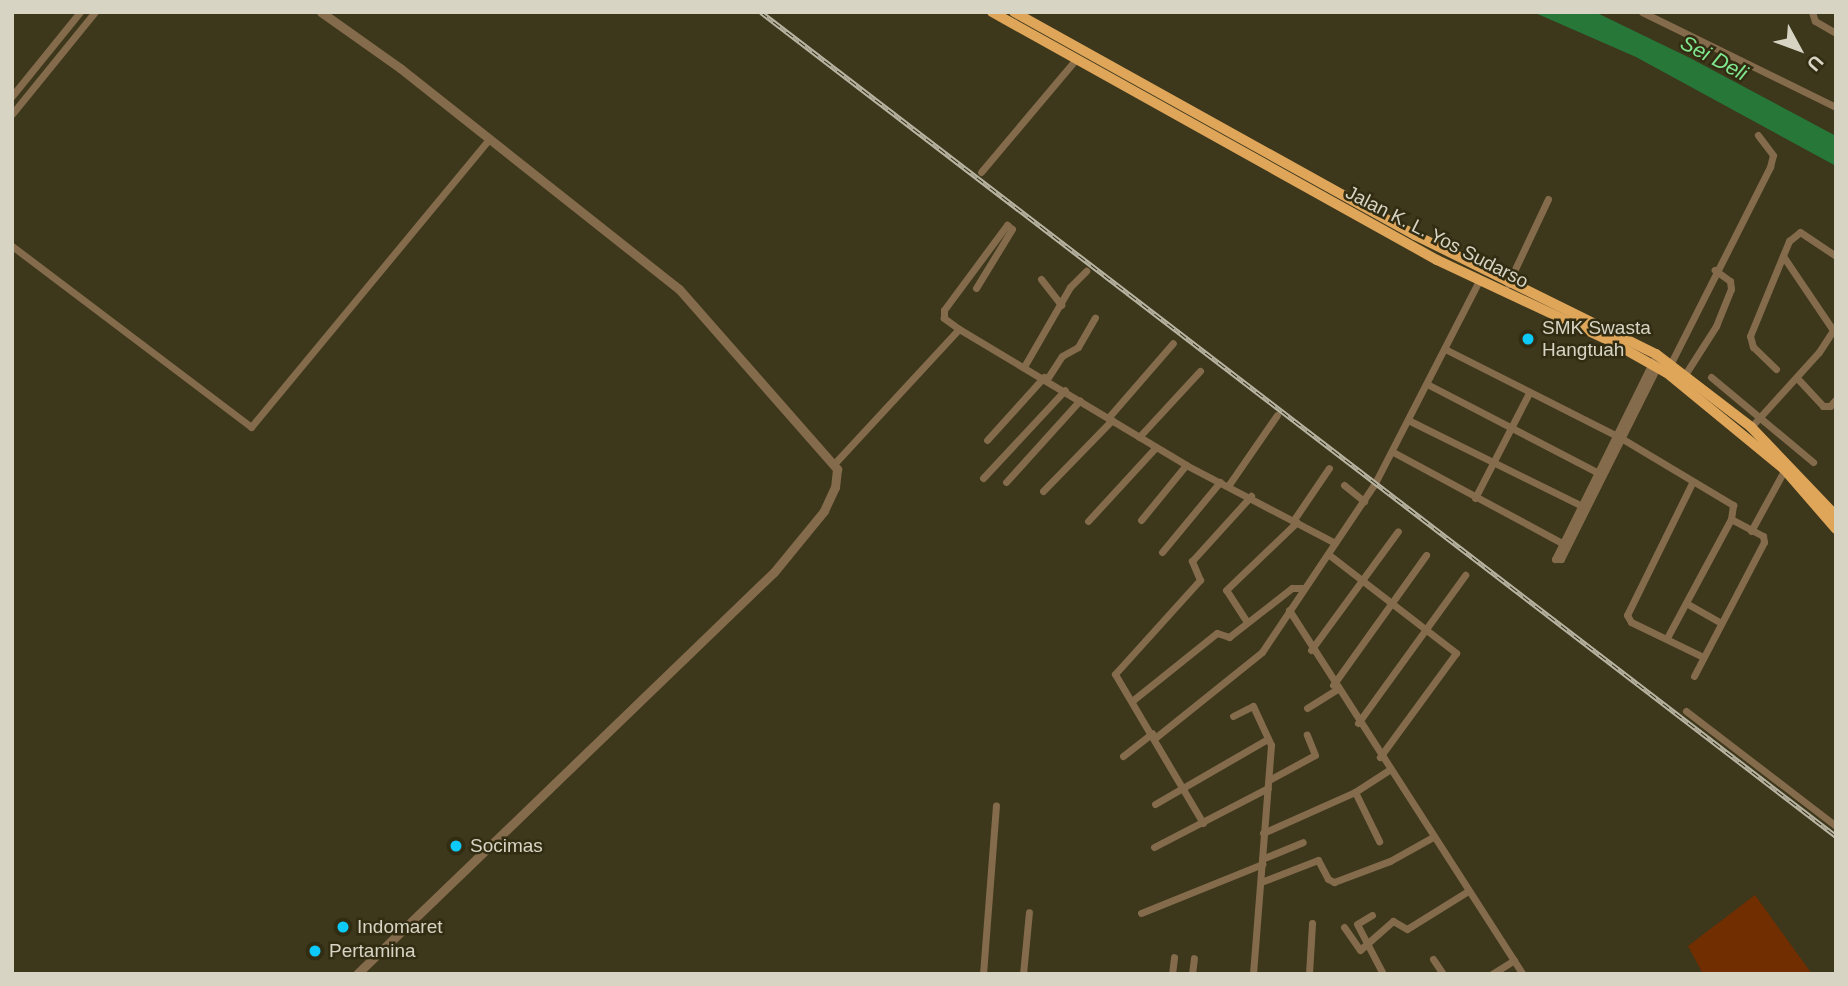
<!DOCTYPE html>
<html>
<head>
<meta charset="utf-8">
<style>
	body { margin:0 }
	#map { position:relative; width:1848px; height:986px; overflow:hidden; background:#3d371c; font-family:Arial,sans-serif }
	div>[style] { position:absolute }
	.green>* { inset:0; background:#712e00 }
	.water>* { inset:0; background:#267738 }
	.minor>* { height:7px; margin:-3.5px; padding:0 3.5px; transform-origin:3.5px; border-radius:3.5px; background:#846b4b }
	.tertiary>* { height:9px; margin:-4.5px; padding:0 4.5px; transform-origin:4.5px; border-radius:4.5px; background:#846b4b }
	.trunk>* { height:10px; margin:-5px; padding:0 5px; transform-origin:5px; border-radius:5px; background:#dfa65a }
	.rail>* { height:5px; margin-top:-2.5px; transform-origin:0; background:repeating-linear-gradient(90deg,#322d12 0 8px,#b9b5a3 0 16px); box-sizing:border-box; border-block:2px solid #b9b5a3 }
	.dots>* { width:19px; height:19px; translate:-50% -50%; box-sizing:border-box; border:4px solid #322d12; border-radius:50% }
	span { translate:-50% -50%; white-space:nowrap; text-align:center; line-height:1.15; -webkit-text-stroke:5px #322d12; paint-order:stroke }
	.street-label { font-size:19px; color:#d7d4c4 }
	.poi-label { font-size:19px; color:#d7d4c4 }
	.left { translate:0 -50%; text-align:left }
	.water-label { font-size:21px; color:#80e790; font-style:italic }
	.frame { position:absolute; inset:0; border:14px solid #d7d4c4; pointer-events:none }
	.north { position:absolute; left:1764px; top:14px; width:70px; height:70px; -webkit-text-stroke:5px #322d12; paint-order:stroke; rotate:131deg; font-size:19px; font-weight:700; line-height:28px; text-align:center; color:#d7d4c4 }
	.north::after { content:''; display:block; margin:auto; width:24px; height:32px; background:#d7d4c4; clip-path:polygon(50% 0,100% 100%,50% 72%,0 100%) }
</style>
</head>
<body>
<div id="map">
	<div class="green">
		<i style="clip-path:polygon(1755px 895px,1812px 974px,1703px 974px,1688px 946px)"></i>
	</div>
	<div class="water">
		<i style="clip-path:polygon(1533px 12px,1595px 12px,1690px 58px,1836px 136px,1836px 166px,1636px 57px)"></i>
	</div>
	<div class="minor">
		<i style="left:1642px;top:12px;width:216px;rotate:26.1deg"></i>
		<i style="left:1812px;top:12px;width:9px;rotate:72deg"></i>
		<i style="left:1815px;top:21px;width:24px;rotate:30deg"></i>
		<i style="left:12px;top:96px;width:108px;rotate:-51deg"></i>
		<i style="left:12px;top:114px;width:132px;rotate:-50.9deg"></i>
		<i style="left:981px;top:172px;width:148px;rotate:-49.9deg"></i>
		<i style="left:12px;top:246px;width:300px;rotate:37.1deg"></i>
		<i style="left:251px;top:427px;width:374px;rotate:-50.4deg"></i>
		<i style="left:1783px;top:256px;width:89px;rotate:56deg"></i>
		<i style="left:1041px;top:279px;width:33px;rotate:52deg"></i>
		<i style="left:1508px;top:284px;width:94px;rotate:-64.8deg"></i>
		<i style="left:959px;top:329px;width:19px;rotate:-144deg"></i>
		<i style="left:944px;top:318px;width:8px;rotate:-90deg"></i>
		<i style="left:944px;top:310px;width:106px;rotate:-53.5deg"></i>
		<i style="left:1007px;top:225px;width:6px;rotate:39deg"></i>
		<i style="left:1012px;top:229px;width:69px;rotate:121.4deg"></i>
		<i style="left:1445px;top:349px;width:197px;rotate:26.8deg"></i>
		<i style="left:1621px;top:438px;width:131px;rotate:30.9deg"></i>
		<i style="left:1733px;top:505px;width:14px;rotate:98deg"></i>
		<i style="left:1731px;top:519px;width:135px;rotate:118.3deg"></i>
		<i style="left:1653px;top:361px;width:221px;rotate:116.3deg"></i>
		<i style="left:1555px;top:559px;width:6px"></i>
		<i style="left:1561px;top:559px;width:219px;rotate:-63.4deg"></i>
		<i style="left:1671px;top:363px;width:220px;rotate:-63.2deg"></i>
		<i style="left:1770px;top:167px;width:12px;rotate:-76deg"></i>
		<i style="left:1773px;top:155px;width:25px;rotate:-127deg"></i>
		<i style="left:1025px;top:365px;width:90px;rotate:-60deg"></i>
		<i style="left:1070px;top:287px;width:23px;rotate:-45deg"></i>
		<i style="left:1776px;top:369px;width:32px;rotate:-136deg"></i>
		<i style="left:1753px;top:347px;width:11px;rotate:-105deg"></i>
		<i style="left:1750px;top:336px;width:103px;rotate:-67.7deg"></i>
		<i style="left:1789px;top:241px;width:14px;rotate:-39deg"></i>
		<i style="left:1800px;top:232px;width:43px;rotate:33.7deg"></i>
		<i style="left:1686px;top:373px;width:56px;rotate:-57.4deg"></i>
		<i style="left:1716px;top:326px;width:40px;rotate:-68deg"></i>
		<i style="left:1731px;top:289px;width:8px;rotate:-97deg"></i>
		<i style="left:1730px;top:281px;width:19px;rotate:-144deg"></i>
		<i style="left:1711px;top:377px;width:133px;rotate:39.8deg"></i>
		<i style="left:1797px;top:378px;width:38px;rotate:47deg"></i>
		<i style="left:1823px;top:406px;width:7px"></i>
		<i style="left:1830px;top:406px;width:9px;rotate:-49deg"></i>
		<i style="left:1047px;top:379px;width:27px;rotate:-57deg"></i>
		<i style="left:1062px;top:356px;width:18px;rotate:-29deg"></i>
		<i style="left:1078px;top:347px;width:34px;rotate:-60deg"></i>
		<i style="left:1427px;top:384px;width:194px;rotate:27.4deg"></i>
		<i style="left:1108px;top:418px;width:99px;rotate:-49.1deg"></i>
		<i style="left:1408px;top:420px;width:194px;rotate:26.3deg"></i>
		<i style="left:1751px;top:427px;width:101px;rotate:-47.8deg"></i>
		<i style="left:1819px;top:352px;width:31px;rotate:-57deg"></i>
		<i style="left:1139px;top:437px;width:90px;rotate:-47.3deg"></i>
		<i style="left:987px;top:440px;width:85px;rotate:-47.9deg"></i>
		<i style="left:1393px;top:452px;width:190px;rotate:28.3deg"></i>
		<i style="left:834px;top:464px;width:184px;rotate:-47.2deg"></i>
		<i style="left:959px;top:329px;width:265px;rotate:30.9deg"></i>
		<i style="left:1186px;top:465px;width:168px;rotate:27.6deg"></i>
		<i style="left:983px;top:478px;width:120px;rotate:-47deg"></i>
		<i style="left:1006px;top:482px;width:110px;rotate:-47.9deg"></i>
		<i style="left:1692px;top:483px;width:147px;rotate:116.2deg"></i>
		<i style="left:1627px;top:615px;width:8px;rotate:60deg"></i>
		<i style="left:1631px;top:622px;width:80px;rotate:25.9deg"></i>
		<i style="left:1344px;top:485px;width:26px;rotate:39deg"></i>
		<i style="left:1228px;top:486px;width:86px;rotate:-55.4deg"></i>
		<i style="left:1043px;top:491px;width:99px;rotate:-45.8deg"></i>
		<i style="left:1475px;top:498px;width:118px;rotate:-62.8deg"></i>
		<i style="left:1141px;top:520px;width:71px;rotate:-50.7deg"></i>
		<i style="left:1088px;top:521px;width:100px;rotate:-47.4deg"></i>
		<i style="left:1293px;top:521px;width:64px;rotate:-55.8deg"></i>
		<i style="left:1751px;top:531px;width:73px;rotate:-61.3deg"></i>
		<i style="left:1162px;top:552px;width:91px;rotate:-50.4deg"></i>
		<i style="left:1328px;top:554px;width:162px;rotate:37.7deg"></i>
		<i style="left:1456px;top:653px;width:129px;rotate:126.2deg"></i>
		<i style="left:1686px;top:603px;width:40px;rotate:29.7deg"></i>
		<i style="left:1289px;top:610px;width:433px;rotate:57.3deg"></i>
		<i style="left:1247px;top:622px;width:38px;rotate:-123deg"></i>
		<i style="left:1226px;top:590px;width:98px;rotate:-43.8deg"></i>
		<i style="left:1311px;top:650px;width:147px;rotate:-53.8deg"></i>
		<i style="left:1694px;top:676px;width:151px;rotate:-62.4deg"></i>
		<i style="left:1764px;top:542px;width:6px;rotate:-99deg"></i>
		<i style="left:1763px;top:536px;width:36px;rotate:-152deg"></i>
		<i style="left:1333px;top:685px;width:160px;rotate:-54.4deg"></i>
		<i style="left:1132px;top:701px;width:109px;rotate:-38.7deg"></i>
		<i style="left:1217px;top:633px;width:13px;rotate:18deg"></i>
		<i style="left:1229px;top:637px;width:80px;rotate:-37.9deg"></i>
		<i style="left:1292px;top:588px;width:12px"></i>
		<i style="left:1307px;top:708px;width:34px;rotate:-32deg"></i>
		<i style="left:1686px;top:711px;width:189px;rotate:37.5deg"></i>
		<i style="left:1233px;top:716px;width:22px;rotate:-27deg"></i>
		<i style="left:1253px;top:706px;width:43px;rotate:65.2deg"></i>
		<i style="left:1271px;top:745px;width:230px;rotate:94.5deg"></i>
		<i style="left:1358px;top:723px;width:183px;rotate:-54.1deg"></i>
		<i style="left:1155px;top:738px;width:137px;rotate:-38.8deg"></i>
		<i style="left:1262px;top:652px;width:201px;rotate:-56.2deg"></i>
		<i style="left:1374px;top:485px;width:229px;rotate:-62.8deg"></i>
		<i style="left:1123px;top:756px;width:37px;rotate:-38deg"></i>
		<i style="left:1269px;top:780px;width:52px;rotate:-28.5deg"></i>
		<i style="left:1315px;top:755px;width:22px;rotate:-112deg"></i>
		<i style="left:1355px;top:792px;width:55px;rotate:63.9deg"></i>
		<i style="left:1155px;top:804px;width:128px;rotate:-30deg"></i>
		<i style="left:1203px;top:823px;width:173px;rotate:-120.6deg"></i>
		<i style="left:1115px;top:674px;width:127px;rotate:-47.9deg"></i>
		<i style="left:1200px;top:580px;width:21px;rotate:-113deg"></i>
		<i style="left:1192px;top:561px;width:88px;rotate:-47.8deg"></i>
		<i style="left:1263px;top:833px;width:101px;rotate:-24deg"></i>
		<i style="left:1355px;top:792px;width:40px;rotate:-32.9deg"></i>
		<i style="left:1154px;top:847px;width:128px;rotate:-27.4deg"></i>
		<i style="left:1262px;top:859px;width:44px;rotate:-22.5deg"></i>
		<i style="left:1261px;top:882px;width:61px;rotate:-21.1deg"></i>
		<i style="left:1318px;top:860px;width:21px;rotate:62deg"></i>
		<i style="left:1328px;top:879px;width:7px;rotate:27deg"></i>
		<i style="left:1334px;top:882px;width:60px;rotate:-20.6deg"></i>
		<i style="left:1390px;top:861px;width:49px;rotate:-29.2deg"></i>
		<i style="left:1141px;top:913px;width:131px;rotate:-22deg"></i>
		<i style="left:1372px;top:915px;width:17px;rotate:149deg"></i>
		<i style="left:1357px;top:924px;width:56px;rotate:62.5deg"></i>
		<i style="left:1344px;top:927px;width:28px;rotate:55deg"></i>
		<i style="left:1360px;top:950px;width:44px;rotate:-41.3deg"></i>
		<i style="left:1393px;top:921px;width:16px;rotate:30deg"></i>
		<i style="left:1407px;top:929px;width:72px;rotate:-31.9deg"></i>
		<i style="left:1433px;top:959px;width:18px;rotate:56deg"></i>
		<i style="left:983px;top:974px;width:169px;rotate:-85.6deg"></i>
		<i style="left:1023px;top:974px;width:62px;rotate:-84.5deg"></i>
		<i style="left:1172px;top:974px;width:17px;rotate:-83deg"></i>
		<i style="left:1192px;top:974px;width:16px;rotate:-83deg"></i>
		<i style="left:1309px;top:974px;width:51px;rotate:-86.6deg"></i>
		<i style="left:1492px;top:974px;width:26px;rotate:-32deg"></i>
	</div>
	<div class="tertiary">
		<i style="left:321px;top:12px;width:97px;rotate:35.3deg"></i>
		<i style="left:400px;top:68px;width:356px;rotate:38.4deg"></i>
		<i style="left:679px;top:289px;width:240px;rotate:48.7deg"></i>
		<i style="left:837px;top:469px;width:18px;rotate:96deg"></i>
		<i style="left:835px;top:487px;width:26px;rotate:115deg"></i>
		<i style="left:824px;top:511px;width:79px;rotate:129.3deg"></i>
		<i style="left:774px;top:572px;width:579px;rotate:136.05deg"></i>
	</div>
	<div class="trunk">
		<i style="left:992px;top:12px;width:509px;rotate:29.13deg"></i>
		<i style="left:1437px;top:260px;width:191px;rotate:25.1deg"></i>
		<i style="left:1610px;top:341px;width:65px;rotate:29.3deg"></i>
		<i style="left:1667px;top:373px;width:151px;rotate:39.4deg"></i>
		<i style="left:1784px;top:469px;width:79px;rotate:49.1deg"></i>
		<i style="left:1014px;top:12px;width:459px;rotate:29.1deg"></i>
		<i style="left:1415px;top:235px;width:269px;rotate:26.3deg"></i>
		<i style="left:1656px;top:354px;width:120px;rotate:37.5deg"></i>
		<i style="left:1751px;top:427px;width:123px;rotate:46.3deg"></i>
	</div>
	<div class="rail">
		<i style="left:761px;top:12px;width:1354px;rotate:37.47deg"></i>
	</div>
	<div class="dots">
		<i style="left:1528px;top:339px;background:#0dcafa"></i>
		<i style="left:456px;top:846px;background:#0dcafa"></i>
		<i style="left:343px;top:927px;background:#0dcafa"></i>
		<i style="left:315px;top:951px;background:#0dcafa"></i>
	</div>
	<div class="street-label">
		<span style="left:1437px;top:237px;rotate:27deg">Jalan K. L. Yos Sudarso</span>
	</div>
	<div class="poi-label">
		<span class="left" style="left:1542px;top:339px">SMK Swasta<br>Hangtuah</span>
		<span class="left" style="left:470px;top:846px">Socimas</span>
		<span class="left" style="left:357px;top:927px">Indomaret</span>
		<span class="left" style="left:329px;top:951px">Pertamina</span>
	</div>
	<div class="water-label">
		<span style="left:1714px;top:58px;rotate:28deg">Sei Deli</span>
	</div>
	<div class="frame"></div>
	<div class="north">U</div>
</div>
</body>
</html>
